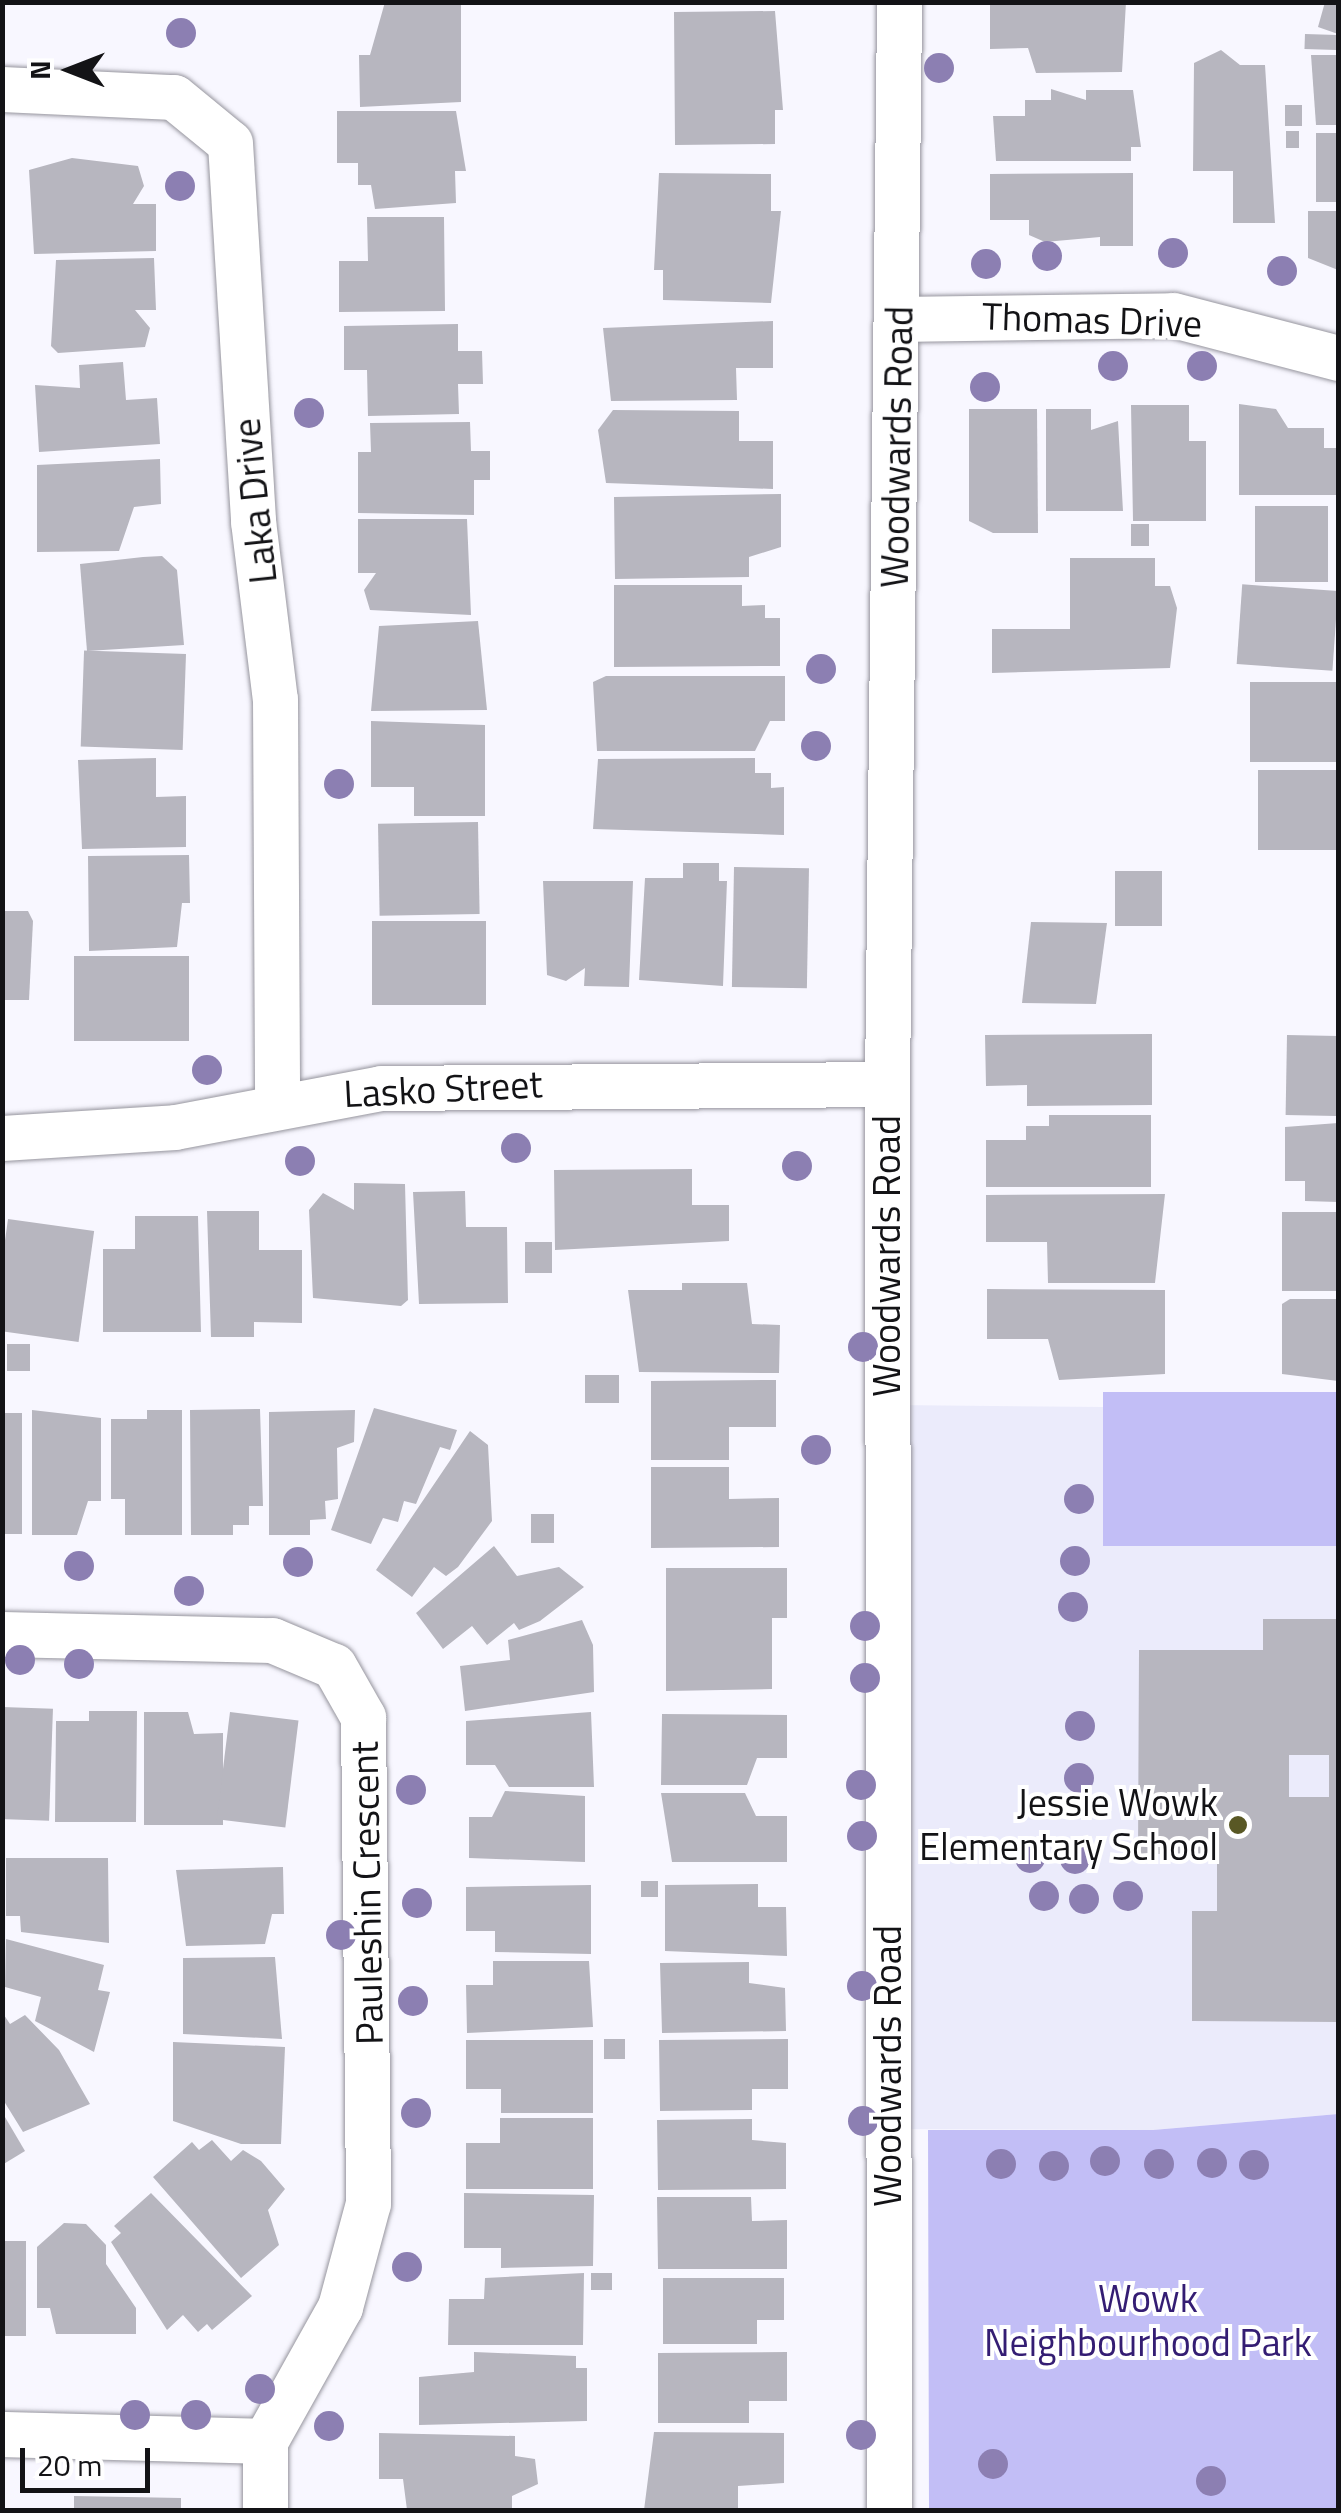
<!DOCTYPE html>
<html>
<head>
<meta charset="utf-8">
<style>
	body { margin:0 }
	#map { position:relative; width:1341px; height:2513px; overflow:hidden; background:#f8f7ff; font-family:"Titillium Web",sans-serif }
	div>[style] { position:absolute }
	.built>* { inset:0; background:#ebebfb }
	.green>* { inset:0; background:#c2bef6; transform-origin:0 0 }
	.building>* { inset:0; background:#b7b6bf; transform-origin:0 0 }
	.roads { filter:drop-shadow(0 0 2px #96959e) drop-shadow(0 0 2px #96959e) }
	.minor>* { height:45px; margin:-22.5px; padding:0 22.5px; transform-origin:22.5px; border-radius:22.5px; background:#fff }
	.trees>* { width:30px; height:30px; margin:-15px; border-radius:50%; background:#8c7fb2 }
	.dots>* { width:28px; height:28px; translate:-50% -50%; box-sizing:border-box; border:5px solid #fff; border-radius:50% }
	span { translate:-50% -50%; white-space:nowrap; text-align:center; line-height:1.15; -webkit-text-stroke:8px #fff; paint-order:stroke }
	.street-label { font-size:38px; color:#131316 }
	.poi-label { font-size:38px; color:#131316 }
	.right { translate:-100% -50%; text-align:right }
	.park-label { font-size:38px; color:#341d73 }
	.frame { position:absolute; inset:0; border:5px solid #131316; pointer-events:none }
	.north { position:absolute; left:20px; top:20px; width:100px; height:100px; -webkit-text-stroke:8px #fff; paint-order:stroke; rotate:270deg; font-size:28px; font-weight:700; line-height:40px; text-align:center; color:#131316 }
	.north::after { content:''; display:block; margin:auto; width:35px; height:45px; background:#131316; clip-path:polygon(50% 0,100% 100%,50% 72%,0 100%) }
	.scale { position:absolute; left:20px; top:2448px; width:130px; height:45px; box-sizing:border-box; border:5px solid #131316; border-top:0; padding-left:12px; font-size:30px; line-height:35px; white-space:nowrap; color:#131316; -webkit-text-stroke:8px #fff; paint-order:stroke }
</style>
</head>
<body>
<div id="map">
	<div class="built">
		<i style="clip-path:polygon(894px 1405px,1103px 1407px,1103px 1545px,1338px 1546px,1338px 2114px,1153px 2130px,892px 2129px)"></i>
	</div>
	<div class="green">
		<i style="left:1338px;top:1392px;width:154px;height:235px;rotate:90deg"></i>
		<i style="clip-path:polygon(1338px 2114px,1338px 2510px,929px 2510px,928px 2130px,1153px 2130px)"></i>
	</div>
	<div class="building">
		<i style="clip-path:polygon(385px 2px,461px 3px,461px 102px,360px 107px,359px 55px,370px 55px)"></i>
		<i style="clip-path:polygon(990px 2px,1126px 2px,1122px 72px,1036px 73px,1028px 48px,990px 49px)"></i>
		<i style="clip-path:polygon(1325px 2px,1338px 2px,1338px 34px,1318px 27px)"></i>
		<i style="clip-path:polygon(775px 11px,783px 110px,775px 110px,775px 144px,675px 145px,674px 12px)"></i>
		<i style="left:1305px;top:34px;width:32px;height:15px;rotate:2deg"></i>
		<i style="clip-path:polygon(1221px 50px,1240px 65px,1265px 65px,1275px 223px,1233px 223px,1233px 171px,1193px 171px,1194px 63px)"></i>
		<i style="clip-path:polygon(1311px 55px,1338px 55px,1338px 125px,1316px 125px)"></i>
		<i style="clip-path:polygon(1051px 89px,1086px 100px,1086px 90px,1133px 90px,1141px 147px,1131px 147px,1131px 161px,996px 161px,993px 116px,1025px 116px,1025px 100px,1051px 100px)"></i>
		<i style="left:1285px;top:105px;width:17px;height:21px"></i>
		<i style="clip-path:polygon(337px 111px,456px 111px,466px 171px,455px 171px,456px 203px,375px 209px,371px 185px,358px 185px,358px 163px,337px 163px)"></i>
		<i style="left:1286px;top:131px;width:13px;height:17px"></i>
		<i style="left:1316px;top:133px;width:22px;height:69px"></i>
		<i style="clip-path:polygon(72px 158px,138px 166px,144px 186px,133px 204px,156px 204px,156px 251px,34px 254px,29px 170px)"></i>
		<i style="clip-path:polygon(659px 173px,771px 174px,771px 211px,781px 211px,771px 303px,663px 300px,663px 270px,654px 270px)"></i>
		<i style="clip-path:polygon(1133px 173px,1133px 246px,1100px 246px,1100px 237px,1045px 242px,1029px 235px,1029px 220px,990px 220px,990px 174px)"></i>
		<i style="clip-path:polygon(1308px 211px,1338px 211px,1338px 270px,1308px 258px)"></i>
		<i style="clip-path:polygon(367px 217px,444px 217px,445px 311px,339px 312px,339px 261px,368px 261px)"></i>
		<i style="clip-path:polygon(154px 258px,156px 310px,135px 310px,150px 328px,145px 347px,58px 353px,51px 346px,56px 260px)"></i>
		<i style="clip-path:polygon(773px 321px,773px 368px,736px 368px,737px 400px,611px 401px,603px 328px)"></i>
		<i style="clip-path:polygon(458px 324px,458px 351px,482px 351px,483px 384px,458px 384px,459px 414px,368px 416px,367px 370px,344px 370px,344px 326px)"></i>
		<i style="clip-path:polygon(123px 362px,126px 400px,157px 398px,160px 444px,39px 452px,35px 385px,80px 388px,79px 365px)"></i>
		<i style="clip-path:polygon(1239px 404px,1276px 409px,1288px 428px,1324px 428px,1324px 448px,1338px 448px,1338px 495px,1239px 495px)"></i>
		<i style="clip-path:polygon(1131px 405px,1189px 405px,1189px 441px,1206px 441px,1206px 521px,1133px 521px)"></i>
		<i style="clip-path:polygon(969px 409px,1037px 409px,1038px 533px,993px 533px,969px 521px)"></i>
		<i style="clip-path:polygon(1046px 409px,1091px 409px,1091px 430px,1118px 421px,1123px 511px,1046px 511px)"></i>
		<i style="clip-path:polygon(613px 410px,739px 411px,739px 441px,773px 441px,773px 489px,606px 483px,598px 430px)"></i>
		<i style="clip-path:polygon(470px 422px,471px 451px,490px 451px,490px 480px,474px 480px,474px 515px,358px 513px,358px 452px,371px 452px,370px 423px)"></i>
		<i style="clip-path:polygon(160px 459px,161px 504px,134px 507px,119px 551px,37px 552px,37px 465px)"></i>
		<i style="clip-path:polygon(781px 494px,781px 547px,749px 557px,749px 577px,615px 579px,614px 497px)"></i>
		<i style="left:1255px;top:506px;width:73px;height:76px"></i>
		<i style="clip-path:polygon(358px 519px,467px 519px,471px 615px,370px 610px,364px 590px,376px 573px,358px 573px)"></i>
		<i style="left:1131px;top:524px;width:18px;height:22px"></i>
		<i style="clip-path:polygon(143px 557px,162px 556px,177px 570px,184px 645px,87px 651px,80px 564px)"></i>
		<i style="clip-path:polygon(1070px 558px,1155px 558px,1155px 586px,1170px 586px,1177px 608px,1170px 668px,992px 673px,992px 629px,1070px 629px)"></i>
		<i style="clip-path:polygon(614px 585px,742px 585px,742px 606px,765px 605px,765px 618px,780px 618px,780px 666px,614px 667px)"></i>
		<i style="left:1338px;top:591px;width:80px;height:96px;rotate:94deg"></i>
		<i style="clip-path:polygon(478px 621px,487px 710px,371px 711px,379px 626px)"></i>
		<i style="left:186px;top:654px;width:96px;height:102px;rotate:92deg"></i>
		<i style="clip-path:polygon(606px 676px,785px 676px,785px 721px,770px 721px,755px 751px,597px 751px,593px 682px)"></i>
		<i style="left:1338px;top:682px;width:80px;height:88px;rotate:90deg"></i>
		<i style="clip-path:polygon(371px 721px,485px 725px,485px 816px,414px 816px,414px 787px,371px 787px)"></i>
		<i style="clip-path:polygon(156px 758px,156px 797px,186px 796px,186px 847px,82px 849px,78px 760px)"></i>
		<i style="clip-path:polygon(755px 758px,755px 773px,771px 773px,771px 788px,784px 787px,784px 835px,593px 829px,598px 759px)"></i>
		<i style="left:1258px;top:770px;width:80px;height:80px"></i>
		<i style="left:478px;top:822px;width:92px;height:100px;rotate:89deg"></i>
		<i style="clip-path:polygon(189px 855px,190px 903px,182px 903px,177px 947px,89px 951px,88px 856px)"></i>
		<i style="clip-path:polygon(683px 863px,719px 863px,719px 881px,727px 881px,723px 986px,639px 980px,645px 878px,683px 878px)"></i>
		<i style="left:734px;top:867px;width:75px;height:120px;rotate:1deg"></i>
		<i style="left:1115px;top:871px;width:47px;height:55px"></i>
		<i style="clip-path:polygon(543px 881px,633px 881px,629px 987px,584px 986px,585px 968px,566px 981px,547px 975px)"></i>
		<i style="clip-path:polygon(2px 911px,28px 911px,33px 921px,29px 1000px,2px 1000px)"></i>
		<i style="left:372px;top:921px;width:114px;height:84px"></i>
		<i style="clip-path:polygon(1031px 922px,1107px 923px,1096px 1004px,1022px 1003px)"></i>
		<i style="left:74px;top:956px;width:115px;height:85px"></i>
		<i style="clip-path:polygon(1152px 1034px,1152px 1105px,1027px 1106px,1027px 1085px,986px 1086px,985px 1035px)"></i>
		<i style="left:1287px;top:1035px;width:51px;height:80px;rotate:1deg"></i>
		<i style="clip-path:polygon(1049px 1115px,1151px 1115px,1151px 1187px,986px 1187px,986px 1140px,1026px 1140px,1026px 1126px,1049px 1126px)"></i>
		<i style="clip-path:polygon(1338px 1123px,1338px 1202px,1305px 1201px,1305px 1181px,1285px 1181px,1285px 1127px)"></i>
		<i style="clip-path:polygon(692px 1169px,692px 1205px,729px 1205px,729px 1241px,555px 1250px,554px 1170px)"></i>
		<i style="clip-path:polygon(354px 1183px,405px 1184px,408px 1300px,401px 1306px,313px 1298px,309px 1210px,323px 1193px,354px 1210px)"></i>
		<i style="clip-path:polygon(465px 1191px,466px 1227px,507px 1227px,508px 1303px,419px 1304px,413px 1192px)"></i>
		<i style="clip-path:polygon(1165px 1194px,1155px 1283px,1048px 1283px,1047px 1242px,986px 1242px,986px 1195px)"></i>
		<i style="clip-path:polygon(207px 1211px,259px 1211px,259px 1250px,302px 1250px,302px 1323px,254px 1322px,254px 1337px,211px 1337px)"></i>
		<i style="left:1282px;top:1212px;width:56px;height:79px"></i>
		<i style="clip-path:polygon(135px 1216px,198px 1216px,201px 1332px,103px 1332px,103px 1249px,135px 1249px)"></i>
		<i style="left:8px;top:1219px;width:87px;height:112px;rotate:8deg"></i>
		<i style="left:525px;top:1242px;width:27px;height:31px"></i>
		<i style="clip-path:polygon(682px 1283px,747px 1283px,752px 1324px,780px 1325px,779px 1373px,639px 1372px,628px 1290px,682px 1290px)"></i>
		<i style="clip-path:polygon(987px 1289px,1165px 1290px,1165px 1374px,1059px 1380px,1048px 1339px,987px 1339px)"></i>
		<i style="clip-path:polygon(1290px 1299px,1338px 1299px,1338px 1381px,1282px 1374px,1282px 1304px)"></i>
		<i style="left:7px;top:1344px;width:23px;height:27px"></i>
		<i style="left:585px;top:1375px;width:34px;height:28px"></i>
		<i style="clip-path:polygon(776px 1380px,776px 1427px,729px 1427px,729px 1460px,651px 1460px,651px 1381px)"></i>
		<i style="clip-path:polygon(374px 1408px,457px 1430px,450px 1450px,440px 1447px,416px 1504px,404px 1501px,398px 1522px,383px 1518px,371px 1544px,331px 1530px)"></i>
		<i style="clip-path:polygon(260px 1409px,263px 1506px,249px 1506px,249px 1525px,233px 1525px,233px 1535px,191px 1535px,190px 1410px)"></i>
		<i style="clip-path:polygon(32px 1410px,101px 1418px,101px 1501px,88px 1501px,77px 1535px,32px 1535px)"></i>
		<i style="clip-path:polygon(147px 1410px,182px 1410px,182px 1535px,125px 1535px,125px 1499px,111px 1499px,111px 1419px,147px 1419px)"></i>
		<i style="clip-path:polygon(355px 1410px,354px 1442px,337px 1448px,338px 1499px,325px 1501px,326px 1519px,310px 1520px,310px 1535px,269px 1535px,269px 1412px)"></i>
		<i style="left:2px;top:1413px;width:20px;height:121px"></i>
		<i style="clip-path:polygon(470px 1431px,488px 1445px,492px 1521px,458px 1567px,446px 1576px,434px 1567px,412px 1597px,376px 1570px)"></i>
		<i style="clip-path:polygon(651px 1467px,729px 1467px,729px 1499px,779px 1498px,779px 1547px,651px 1548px)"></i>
		<i style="left:531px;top:1514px;width:23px;height:29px"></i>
		<i style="clip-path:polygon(494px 1546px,517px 1576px,559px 1567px,584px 1587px,540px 1621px,519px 1630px,514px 1623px,487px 1645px,472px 1626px,443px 1649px,416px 1613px)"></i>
		<i style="clip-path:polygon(666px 1568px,787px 1568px,787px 1618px,772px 1618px,772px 1689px,666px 1691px)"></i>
		<i style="clip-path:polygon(evenodd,1263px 1619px,1338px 1619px,1338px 2022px,1192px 2021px,1192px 1911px,1217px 1911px,1217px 1854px,1138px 1854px,1139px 1650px,1263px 1650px,1263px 1619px,1289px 1755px,1329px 1755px,1329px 1797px,1289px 1797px,1289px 1755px)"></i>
		<i style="clip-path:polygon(582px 1620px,593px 1645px,594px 1692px,465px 1711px,460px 1666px,510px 1660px,508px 1640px)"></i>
		<i style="left:2px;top:1707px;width:51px;height:112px;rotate:2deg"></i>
		<i style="clip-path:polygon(89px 1711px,137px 1711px,136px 1822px,55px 1822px,56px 1721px,89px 1721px)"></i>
		<i style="clip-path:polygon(144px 1712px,188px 1712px,194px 1734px,223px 1733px,223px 1825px,144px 1825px)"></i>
		<i style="left:230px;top:1712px;width:69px;height:108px;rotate:7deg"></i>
		<i style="clip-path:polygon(591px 1712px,594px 1787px,509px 1787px,495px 1765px,466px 1765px,466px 1721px)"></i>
		<i style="clip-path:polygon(662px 1714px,787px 1715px,787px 1758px,757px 1758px,747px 1785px,661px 1785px)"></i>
		<i style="clip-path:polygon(505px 1791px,585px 1796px,585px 1862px,469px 1858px,469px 1817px,492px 1817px)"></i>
		<i style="clip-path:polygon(661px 1793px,745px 1793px,756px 1816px,787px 1816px,787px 1862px,672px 1862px)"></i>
		<i style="clip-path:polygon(6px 1858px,108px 1858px,109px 1943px,21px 1932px,20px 1916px,6px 1916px)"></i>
		<i style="clip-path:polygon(283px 1867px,284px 1914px,272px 1914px,265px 1944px,186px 1946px,176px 1870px)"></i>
		<i style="left:641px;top:1881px;width:17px;height:16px"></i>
		<i style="clip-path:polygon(758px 1884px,758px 1907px,786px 1907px,787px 1956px,665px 1951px,665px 1885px)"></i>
		<i style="clip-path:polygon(591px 1885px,591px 1954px,495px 1952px,495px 1931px,466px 1931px,466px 1887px)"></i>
		<i style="clip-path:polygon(6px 1939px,104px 1965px,98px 1990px,110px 1992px,94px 2052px,35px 2021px,41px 1997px,5px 1987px)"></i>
		<i style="clip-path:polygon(275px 1957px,282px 2039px,183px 2034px,183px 1958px)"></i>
		<i style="clip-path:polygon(493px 1961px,589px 1961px,593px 2027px,467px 2033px,466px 1985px,493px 1985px)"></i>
		<i style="clip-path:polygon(749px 1962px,749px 1983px,785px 1988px,786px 2031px,662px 2033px,660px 1963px)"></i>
		<i style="clip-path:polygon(2px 2012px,10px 2024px,25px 2015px,59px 2050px,90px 2104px,23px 2132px,2px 2098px)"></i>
		<i style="left:604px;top:2039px;width:21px;height:20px"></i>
		<i style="clip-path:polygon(788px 2039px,788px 2089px,752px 2089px,752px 2110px,660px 2111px,659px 2040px)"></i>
		<i style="clip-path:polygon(466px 2040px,593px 2040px,593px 2113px,501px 2113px,501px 2089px,466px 2089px)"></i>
		<i style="clip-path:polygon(173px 2042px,285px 2047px,281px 2144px,241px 2144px,173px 2121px)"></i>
		<i style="clip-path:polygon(2px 2112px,25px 2151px,2px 2165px)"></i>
		<i style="clip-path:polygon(500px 2118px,593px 2118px,593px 2189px,466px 2189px,466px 2143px,500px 2143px)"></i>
		<i style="clip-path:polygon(752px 2119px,752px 2140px,786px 2143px,786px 2189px,658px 2190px,657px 2120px)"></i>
		<i style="clip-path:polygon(212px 2140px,231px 2161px,243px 2150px,261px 2161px,285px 2189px,268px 2210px,279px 2245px,241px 2278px,153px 2177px,192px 2142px,199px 2150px)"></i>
		<i style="clip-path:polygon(151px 2193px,252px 2296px,212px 2330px,207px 2324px,198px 2332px,183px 2315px,167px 2330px,111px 2242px,121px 2233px,114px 2226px)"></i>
		<i style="clip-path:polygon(464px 2193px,594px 2195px,593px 2266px,501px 2268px,501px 2248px,464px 2248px)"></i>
		<i style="clip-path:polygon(657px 2197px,751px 2197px,752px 2221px,787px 2220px,787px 2269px,658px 2269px)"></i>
		<i style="clip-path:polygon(64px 2223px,86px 2224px,106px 2245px,106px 2264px,136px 2308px,136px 2334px,56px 2334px,50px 2308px,37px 2308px,37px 2247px)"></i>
		<i style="left:2px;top:2241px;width:24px;height:95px"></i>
		<i style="clip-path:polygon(584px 2273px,583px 2345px,448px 2345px,449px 2299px,484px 2299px,485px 2278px)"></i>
		<i style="left:591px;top:2273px;width:21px;height:17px"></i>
		<i style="clip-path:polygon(663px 2278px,784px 2278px,784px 2320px,757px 2320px,757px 2344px,663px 2344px)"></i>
		<i style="clip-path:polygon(474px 2352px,576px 2356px,576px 2368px,587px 2368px,587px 2421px,419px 2425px,419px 2377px,474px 2372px)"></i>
		<i style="clip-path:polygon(787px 2352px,787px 2401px,749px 2401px,749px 2423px,658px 2423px,658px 2353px)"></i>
		<i style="clip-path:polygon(654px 2432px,784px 2433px,784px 2483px,738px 2486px,738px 2510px,644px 2510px)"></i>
		<i style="clip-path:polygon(379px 2433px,515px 2436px,515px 2456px,535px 2459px,538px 2484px,512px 2496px,512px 2510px,407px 2510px,403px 2479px,379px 2479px)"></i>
		<i style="clip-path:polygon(74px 2496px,181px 2498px,181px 2510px,74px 2510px)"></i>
	</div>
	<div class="roads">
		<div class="minor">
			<i style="left:2px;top:89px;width:172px;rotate:2.7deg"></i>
			<i style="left:174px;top:97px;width:72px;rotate:39.4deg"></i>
			<i style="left:230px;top:143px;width:379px;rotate:86.5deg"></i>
			<i style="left:253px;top:521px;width:179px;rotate:83deg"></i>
			<i style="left:275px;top:699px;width:406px;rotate:89.7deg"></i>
			<i style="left:900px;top:319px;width:273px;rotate:-0.8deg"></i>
			<i style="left:1173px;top:315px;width:171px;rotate:14.6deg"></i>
			<i style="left:2px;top:1138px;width:173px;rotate:-3.6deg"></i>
			<i style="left:175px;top:1127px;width:210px;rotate:-10.7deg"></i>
			<i style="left:381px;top:1088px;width:506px;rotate:-0.45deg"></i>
			<i style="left:2px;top:1634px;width:270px;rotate:1.3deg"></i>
			<i style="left:272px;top:1640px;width:67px;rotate:22.8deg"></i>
			<i style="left:334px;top:1666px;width:59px;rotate:60.4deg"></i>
			<i style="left:363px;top:1717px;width:486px;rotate:89.4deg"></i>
			<i style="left:368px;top:2203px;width:108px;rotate:105.1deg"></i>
			<i style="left:340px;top:2307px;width:154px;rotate:119.2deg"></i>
			<i style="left:265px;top:2441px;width:69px;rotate:90deg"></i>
			<i style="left:2px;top:2434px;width:263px;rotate:1.5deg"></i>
			<i style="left:889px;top:2510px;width:1426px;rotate:-90.08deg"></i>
			<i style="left:887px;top:1084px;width:1082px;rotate:-89.36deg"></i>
		</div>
	</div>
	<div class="trees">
		<i style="left:181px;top:33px"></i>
		<i style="left:939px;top:68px"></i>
		<i style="left:180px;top:186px"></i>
		<i style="left:1173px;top:253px"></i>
		<i style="left:1047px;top:256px"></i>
		<i style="left:986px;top:264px"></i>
		<i style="left:1282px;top:271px"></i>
		<i style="left:1113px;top:366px"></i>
		<i style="left:1202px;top:366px"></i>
		<i style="left:985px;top:387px"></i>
		<i style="left:309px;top:413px"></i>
		<i style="left:821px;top:669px"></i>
		<i style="left:816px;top:746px"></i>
		<i style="left:339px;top:784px"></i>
		<i style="left:207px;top:1070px"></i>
		<i style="left:516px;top:1148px"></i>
		<i style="left:300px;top:1161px"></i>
		<i style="left:797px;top:1166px"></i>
		<i style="left:863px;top:1347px"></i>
		<i style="left:816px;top:1450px"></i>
		<i style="left:1079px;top:1499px"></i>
		<i style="left:1075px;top:1561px"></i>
		<i style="left:298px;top:1562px"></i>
		<i style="left:79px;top:1566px"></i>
		<i style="left:189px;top:1591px"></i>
		<i style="left:1073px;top:1607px"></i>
		<i style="left:865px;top:1626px"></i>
		<i style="left:20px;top:1660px"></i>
		<i style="left:79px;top:1664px"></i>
		<i style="left:865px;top:1678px"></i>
		<i style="left:1080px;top:1726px"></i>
		<i style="left:1079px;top:1778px"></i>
		<i style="left:861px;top:1785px"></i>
		<i style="left:411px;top:1790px"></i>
		<i style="left:862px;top:1836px"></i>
		<i style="left:1030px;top:1858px"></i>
		<i style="left:1075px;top:1859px"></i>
		<i style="left:1044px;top:1896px"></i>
		<i style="left:1128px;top:1896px"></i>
		<i style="left:1084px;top:1899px"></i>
		<i style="left:417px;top:1903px"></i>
		<i style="left:341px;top:1935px"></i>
		<i style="left:862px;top:1986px"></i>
		<i style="left:413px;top:2001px"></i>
		<i style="left:416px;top:2113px"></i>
		<i style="left:863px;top:2121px"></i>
		<i style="left:1105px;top:2161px"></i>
		<i style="left:1212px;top:2163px"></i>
		<i style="left:1001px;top:2164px"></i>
		<i style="left:1159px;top:2164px"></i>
		<i style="left:1254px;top:2165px"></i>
		<i style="left:1054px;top:2166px"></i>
		<i style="left:407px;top:2267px"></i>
		<i style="left:260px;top:2389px"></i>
		<i style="left:135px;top:2415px"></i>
		<i style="left:196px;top:2415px"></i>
		<i style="left:329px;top:2426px"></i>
		<i style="left:861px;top:2435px"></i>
		<i style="left:993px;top:2464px"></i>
		<i style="left:1211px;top:2481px"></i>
	</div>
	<div class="dots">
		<i style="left:1238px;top:1825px;background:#595825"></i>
	</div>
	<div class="street-label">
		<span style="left:1092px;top:320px;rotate:2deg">Thomas Drive</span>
		<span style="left:897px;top:447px;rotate:-89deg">Woodwards Road</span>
		<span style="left:255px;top:501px;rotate:-96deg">Laka Drive</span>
		<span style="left:443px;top:1089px;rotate:-3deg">Lasko Street</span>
		<span style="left:887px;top:1256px;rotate:-90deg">Woodwards Road</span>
		<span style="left:367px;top:1893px;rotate:-91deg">Pauleshin Crescent</span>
		<span style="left:888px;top:2066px;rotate:-90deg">Woodwards Road</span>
	</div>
	<div class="poi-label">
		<span class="right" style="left:1218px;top:1825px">Jessie Wowk<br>Elementary School</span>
	</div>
	<div class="park-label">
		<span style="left:1148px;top:2321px">Wowk<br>Neighbourhood Park</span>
	</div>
	<div class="frame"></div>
	<div class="north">N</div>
	<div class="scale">20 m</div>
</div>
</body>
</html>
